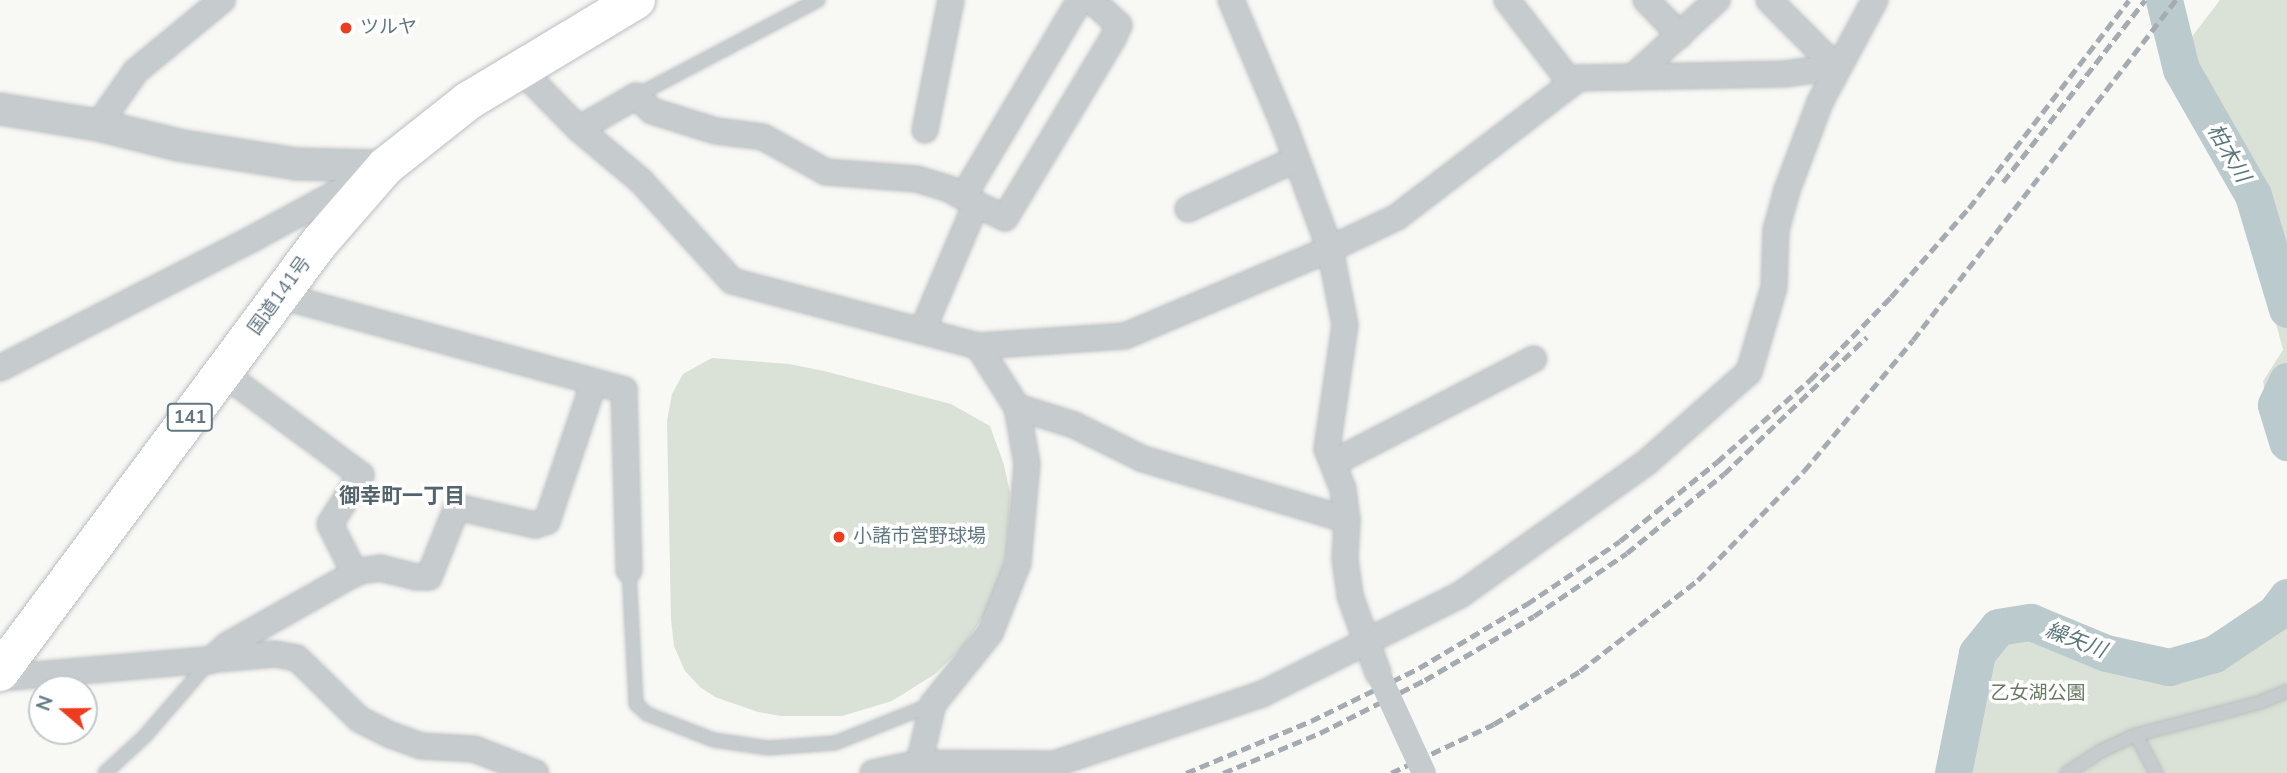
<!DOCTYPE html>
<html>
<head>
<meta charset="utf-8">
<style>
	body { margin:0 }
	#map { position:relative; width:2287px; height:773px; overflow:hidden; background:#f8f8f5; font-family:"Nunito Sans","Noto Sans JP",sans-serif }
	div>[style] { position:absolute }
	.green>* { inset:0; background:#dae1d6 }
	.river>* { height:37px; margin:-18.5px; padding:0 18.5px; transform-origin:18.5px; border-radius:18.5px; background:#bbcacc }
	.roads { filter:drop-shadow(0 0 2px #babec1) drop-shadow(0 0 2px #babec1) }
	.service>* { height:12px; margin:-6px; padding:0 6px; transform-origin:6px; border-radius:6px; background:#c6cbcd }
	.minor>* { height:24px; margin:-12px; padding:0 12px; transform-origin:12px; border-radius:12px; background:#c6cbcd }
	.tertiary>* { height:30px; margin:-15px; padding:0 15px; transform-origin:15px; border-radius:15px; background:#c6cbcd }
	.trunk>* { height:38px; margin:-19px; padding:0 19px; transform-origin:19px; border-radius:19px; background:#fff }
	.rail>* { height:5px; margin-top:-2.5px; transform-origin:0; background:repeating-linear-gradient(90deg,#a4acb1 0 10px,transparent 0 15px) }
	.minor-bridge>* { height:24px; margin:-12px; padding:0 12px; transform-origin:12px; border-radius:12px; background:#c6cbcd }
	.dots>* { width:19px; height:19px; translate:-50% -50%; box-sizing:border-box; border:4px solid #fff; border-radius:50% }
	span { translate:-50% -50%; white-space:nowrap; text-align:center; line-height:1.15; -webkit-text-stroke:7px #fff; paint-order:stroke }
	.shield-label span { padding:2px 5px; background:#fff; border:2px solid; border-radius:5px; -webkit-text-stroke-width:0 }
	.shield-label { font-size:18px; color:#617782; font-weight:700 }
	.poi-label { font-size:19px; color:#617782 }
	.left { translate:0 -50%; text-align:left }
	.street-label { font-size:19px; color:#617782 }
	.park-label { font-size:19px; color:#677a61 }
	.water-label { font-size:21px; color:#5c777c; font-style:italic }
	.neighbourhood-label { font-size:21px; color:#54646d; font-weight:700 }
	.north { position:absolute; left:28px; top:675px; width:70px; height:70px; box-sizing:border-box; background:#fff; border:2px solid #c0c9cd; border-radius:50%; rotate:290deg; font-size:19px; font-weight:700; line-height:28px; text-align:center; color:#617782 }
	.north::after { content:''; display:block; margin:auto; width:24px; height:32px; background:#ef3c1f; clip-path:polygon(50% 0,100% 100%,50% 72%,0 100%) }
</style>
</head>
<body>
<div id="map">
	<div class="green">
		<i style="clip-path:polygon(2220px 0,2287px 0,2287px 458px,2269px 425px,2263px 381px,2283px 350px,2246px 210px,2223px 156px,2171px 64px)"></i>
		<i style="clip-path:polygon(712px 358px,789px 364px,824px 371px,951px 404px,990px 426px,1004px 465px,1010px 493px,1007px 550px,1002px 577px,988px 609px,963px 647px,935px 674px,892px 701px,842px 716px,781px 716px,758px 712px,715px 697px,700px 687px,685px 671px,674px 646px,671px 619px,667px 421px,672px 394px,683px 374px)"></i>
		<i style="clip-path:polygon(2287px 579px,2287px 773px,1942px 773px,1961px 660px,1984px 619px,2012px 614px,2050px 614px,2120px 639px,2172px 653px,2238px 622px)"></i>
	</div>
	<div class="river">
		<i style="left:2164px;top:0;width:71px;rotate:76.2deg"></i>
		<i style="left:2181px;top:69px;width:145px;rotate:60.3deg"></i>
		<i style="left:2253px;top:195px;width:119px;rotate:73.4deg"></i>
		<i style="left:2287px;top:381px;width:26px;rotate:115deg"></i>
		<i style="left:2276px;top:405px;width:39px;rotate:73deg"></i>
		<i style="left:1953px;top:773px;width:122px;rotate:-78.7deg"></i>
		<i style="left:1977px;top:653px;width:33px;rotate:-51deg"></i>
		<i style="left:1998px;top:627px;width:33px;rotate:-9deg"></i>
		<i style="left:2031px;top:622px;width:81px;rotate:22.5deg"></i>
		<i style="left:2106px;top:653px;width:65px;rotate:12.5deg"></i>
		<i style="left:2169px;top:667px;width:47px;rotate:-16.1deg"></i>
		<i style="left:2214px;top:654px;width:73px;rotate:-33.9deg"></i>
		<i style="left:2275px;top:613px;width:20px;rotate:-53deg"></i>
	</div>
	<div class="roads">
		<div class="service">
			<i style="left:636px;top:96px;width:206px;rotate:-27.8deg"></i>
			<i style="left:629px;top:570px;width:134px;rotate:87deg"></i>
			<i style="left:636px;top:704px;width:15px;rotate:42deg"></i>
			<i style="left:647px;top:714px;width:72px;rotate:21.2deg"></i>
			<i style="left:714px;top:740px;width:55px;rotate:8.4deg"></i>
			<i style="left:768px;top:748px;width:67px;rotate:-4.3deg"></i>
			<i style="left:835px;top:743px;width:105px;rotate:-21.7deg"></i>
			<i style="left:2136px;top:735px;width:43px;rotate:62.2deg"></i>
			<i style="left:105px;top:773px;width:54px;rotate:-42.8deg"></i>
			<i style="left:145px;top:736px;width:99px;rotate:-49.1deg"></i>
			<i style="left:2067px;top:773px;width:40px;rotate:-32.9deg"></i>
			<i style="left:2101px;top:751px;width:38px;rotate:-25deg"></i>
			<i style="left:2136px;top:735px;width:126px;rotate:-14.7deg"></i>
			<i style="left:2258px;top:703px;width:31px;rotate:-22deg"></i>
		</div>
		<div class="minor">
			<i style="left:1231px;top:0;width:139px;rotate:67.1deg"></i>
			<i style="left:1285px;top:128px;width:129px;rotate:69.6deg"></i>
			<i style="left:1330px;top:249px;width:77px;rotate:78.8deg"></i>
			<i style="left:1345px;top:325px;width:125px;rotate:98.3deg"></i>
			<i style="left:1327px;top:449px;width:43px;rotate:68.2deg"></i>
			<i style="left:1343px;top:489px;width:31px;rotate:83deg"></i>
			<i style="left:1347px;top:520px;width:39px;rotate:93deg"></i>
			<i style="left:1345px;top:559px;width:37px;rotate:82deg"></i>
			<i style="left:1350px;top:596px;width:82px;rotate:70deg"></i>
			<i style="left:1507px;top:0;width:105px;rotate:52.4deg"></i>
			<i style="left:1646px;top:0;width:49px;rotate:45.8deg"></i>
			<i style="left:1769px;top:0;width:95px;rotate:45deg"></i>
			<i style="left:519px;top:68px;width:86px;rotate:45.5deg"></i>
			<i style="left:579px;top:129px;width:81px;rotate:40deg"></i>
			<i style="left:641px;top:181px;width:135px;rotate:47.7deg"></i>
			<i style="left:732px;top:281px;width:254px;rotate:14.8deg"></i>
			<i style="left:978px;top:346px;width:147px;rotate:-3.9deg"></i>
			<i style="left:1125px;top:336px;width:223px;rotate:-23deg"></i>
			<i style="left:1330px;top:249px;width:74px;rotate:-25.5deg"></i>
			<i style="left:1397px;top:217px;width:229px;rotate:-37.4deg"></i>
			<i style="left:1579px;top:78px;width:205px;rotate:-1.1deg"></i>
			<i style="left:1784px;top:74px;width:52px;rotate:-7.7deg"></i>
			<i style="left:1634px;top:76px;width:113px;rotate:-42.5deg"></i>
			<i style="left:98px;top:125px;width:66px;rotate:-54.9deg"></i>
			<i style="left:136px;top:71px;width:112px;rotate:-39.5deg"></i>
			<i style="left:579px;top:129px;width:66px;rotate:-30.1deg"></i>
			<i style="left:636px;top:96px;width:22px;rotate:43deg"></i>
			<i style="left:652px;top:111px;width:67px;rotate:17.4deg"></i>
			<i style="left:716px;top:131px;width:47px;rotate:7.3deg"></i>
			<i style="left:763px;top:137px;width:72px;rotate:29.1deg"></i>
			<i style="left:826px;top:172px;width:91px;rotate:4.4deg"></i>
			<i style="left:917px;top:179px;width:34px;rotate:17deg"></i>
			<i style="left:949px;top:189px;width:31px;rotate:29deg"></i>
			<i style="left:925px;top:130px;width:133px;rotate:-78.7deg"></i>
			<i style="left:963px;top:197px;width:229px;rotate:-59.3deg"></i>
			<i style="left:1188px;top:209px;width:119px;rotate:-24.8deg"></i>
			<i style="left:281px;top:296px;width:356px;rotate:15.3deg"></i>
			<i style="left:624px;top:390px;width:180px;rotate:88.4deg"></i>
			<i style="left:923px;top:329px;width:136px;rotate:-67deg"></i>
			<i style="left:976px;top:204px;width:32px;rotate:26deg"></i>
			<i style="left:1005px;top:218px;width:210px;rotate:-59deg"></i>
			<i style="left:1113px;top:38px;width:14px;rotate:-65deg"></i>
			<i style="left:1119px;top:25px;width:38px;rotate:-138deg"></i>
			<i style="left:0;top:368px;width:283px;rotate:-27.1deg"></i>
			<i style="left:252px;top:239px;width:130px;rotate:-28.5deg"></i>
			<i style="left:223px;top:373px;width:172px;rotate:36.5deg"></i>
			<i style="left:361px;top:475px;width:58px;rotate:122.3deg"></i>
			<i style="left:330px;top:524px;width:56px;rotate:63.4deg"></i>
			<i style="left:1017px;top:407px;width:60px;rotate:17.5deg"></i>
			<i style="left:1074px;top:425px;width:77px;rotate:26.2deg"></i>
			<i style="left:1143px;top:459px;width:213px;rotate:16.6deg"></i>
			<i style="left:1333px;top:463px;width:226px;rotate:-27.4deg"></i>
			<i style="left:210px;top:661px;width:24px;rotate:-42deg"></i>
			<i style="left:228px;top:645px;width:150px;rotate:-29.5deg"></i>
			<i style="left:359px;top:571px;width:21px;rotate:-8deg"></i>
			<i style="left:380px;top:568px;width:37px;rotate:14deg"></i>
			<i style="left:416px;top:577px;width:13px"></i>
			<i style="left:429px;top:577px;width:75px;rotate:-68.2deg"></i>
			<i style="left:457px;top:507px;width:80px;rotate:13deg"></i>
			<i style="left:535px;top:525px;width:13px;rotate:-18deg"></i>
			<i style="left:547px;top:521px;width:147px;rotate:-71.3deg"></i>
			<i style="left:0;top:678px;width:276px;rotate:-5deg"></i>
			<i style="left:275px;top:654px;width:22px;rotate:10deg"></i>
			<i style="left:297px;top:658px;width:87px;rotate:44.5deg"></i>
			<i style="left:359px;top:719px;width:36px;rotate:27deg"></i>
			<i style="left:391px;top:735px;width:32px;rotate:20deg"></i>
			<i style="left:421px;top:746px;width:53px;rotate:3.2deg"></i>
			<i style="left:474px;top:749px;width:66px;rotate:21.2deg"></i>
			<i style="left:919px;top:763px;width:61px;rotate:-76.7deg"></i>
			<i style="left:933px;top:704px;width:91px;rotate:-51.2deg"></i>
			<i style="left:990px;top:633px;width:75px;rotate:-68.2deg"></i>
			<i style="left:1018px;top:563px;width:99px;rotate:-84.8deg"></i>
			<i style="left:1027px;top:464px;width:58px;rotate:-100deg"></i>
			<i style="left:1017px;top:407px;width:72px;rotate:-122.6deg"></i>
			<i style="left:873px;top:773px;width:47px;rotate:-12.3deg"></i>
			<i style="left:919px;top:763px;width:135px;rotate:0.4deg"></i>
			<i style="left:1054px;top:764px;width:219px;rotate:-18.6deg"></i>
			<i style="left:1262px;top:694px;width:221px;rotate:-26.6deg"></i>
			<i style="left:1460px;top:595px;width:228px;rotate:-35.4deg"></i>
			<i style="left:1646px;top:463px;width:137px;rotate:-41.5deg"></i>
			<i style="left:1749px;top:372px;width:89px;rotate:-73.6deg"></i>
			<i style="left:1774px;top:287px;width:57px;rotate:-88deg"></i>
			<i style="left:1776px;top:230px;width:41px;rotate:-74.6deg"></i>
			<i style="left:1787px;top:190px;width:94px;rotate:-69.4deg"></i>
			<i style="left:1820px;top:102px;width:116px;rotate:-61.7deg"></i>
		</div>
		<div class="tertiary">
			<i style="left:0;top:109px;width:99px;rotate:9.3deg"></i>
			<i style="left:98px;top:125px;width:82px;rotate:14deg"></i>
			<i style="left:178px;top:145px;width:120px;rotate:9.1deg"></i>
			<i style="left:296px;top:164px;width:90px;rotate:1.3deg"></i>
		</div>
		<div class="trunk">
			<i style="left:0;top:672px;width:535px;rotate:-53.37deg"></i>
			<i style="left:319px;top:243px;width:102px;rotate:-49deg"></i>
			<i style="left:386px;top:166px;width:105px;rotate:-38.4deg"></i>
			<i style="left:468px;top:101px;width:196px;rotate:-31deg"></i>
		</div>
	</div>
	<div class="rail">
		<i style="left:2003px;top:182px;width:231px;rotate:-52deg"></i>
		<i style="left:1186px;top:773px;width:135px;rotate:-22.6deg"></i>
		<i style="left:1311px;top:721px;width:120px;rotate:-26.1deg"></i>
		<i style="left:1419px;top:668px;width:126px;rotate:-30.7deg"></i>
		<i style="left:1527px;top:604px;width:112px;rotate:-34.1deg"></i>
		<i style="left:1620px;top:541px;width:125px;rotate:-39.2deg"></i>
		<i style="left:1717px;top:462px;width:124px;rotate:-41.4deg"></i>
		<i style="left:1810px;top:380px;width:116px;rotate:-45.7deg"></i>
		<i style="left:1891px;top:297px;width:118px;rotate:-48.8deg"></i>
		<i style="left:1969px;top:208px;width:262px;rotate:-52.4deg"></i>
		<i style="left:1223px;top:773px;width:105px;rotate:-22.4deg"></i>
		<i style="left:1320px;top:733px;width:118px;rotate:-26.8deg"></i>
		<i style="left:1425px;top:680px;width:126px;rotate:-30.4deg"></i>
		<i style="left:1534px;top:616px;width:112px;rotate:-34.1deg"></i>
		<i style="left:1627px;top:553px;width:125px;rotate:-39.2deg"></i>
		<i style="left:1724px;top:474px;width:198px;rotate:-43.8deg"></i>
		<i style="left:1391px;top:773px;width:114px;rotate:-25.4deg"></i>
		<i style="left:1494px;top:724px;width:101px;rotate:-31.6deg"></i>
		<i style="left:1580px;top:671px;width:149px;rotate:-37.6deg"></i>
		<i style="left:1698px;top:580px;width:152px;rotate:-45.8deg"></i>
		<i style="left:1804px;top:471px;width:170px;rotate:-50.2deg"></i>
		<i style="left:1913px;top:340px;width:430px;rotate:-52.3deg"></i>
	</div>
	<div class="minor-bridge">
		<i style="left:1378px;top:673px;width:110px;rotate:65.3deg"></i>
	</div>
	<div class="dots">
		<i style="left:346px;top:28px;background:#ef3c1f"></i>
		<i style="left:839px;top:537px;background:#ef3c1f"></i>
	</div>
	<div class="shield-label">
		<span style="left:190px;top:417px">141</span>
	</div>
	<div class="poi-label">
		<span class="left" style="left:360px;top:28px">ツルヤ</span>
		<span class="left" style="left:853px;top:537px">小諸市営野球場</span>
	</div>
	<div class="street-label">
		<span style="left:280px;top:296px;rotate:-54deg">国道141号</span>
	</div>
	<div class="park-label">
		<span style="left:2038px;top:694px">乙女湖公園</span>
	</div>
	<div class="water-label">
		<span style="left:2229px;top:153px;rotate:60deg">柏木川</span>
		<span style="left:2076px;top:640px;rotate:21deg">繰矢川</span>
	</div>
	<div class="neighbourhood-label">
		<span style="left:402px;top:496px">御幸町一丁目</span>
	</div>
	<div class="north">N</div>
</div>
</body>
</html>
